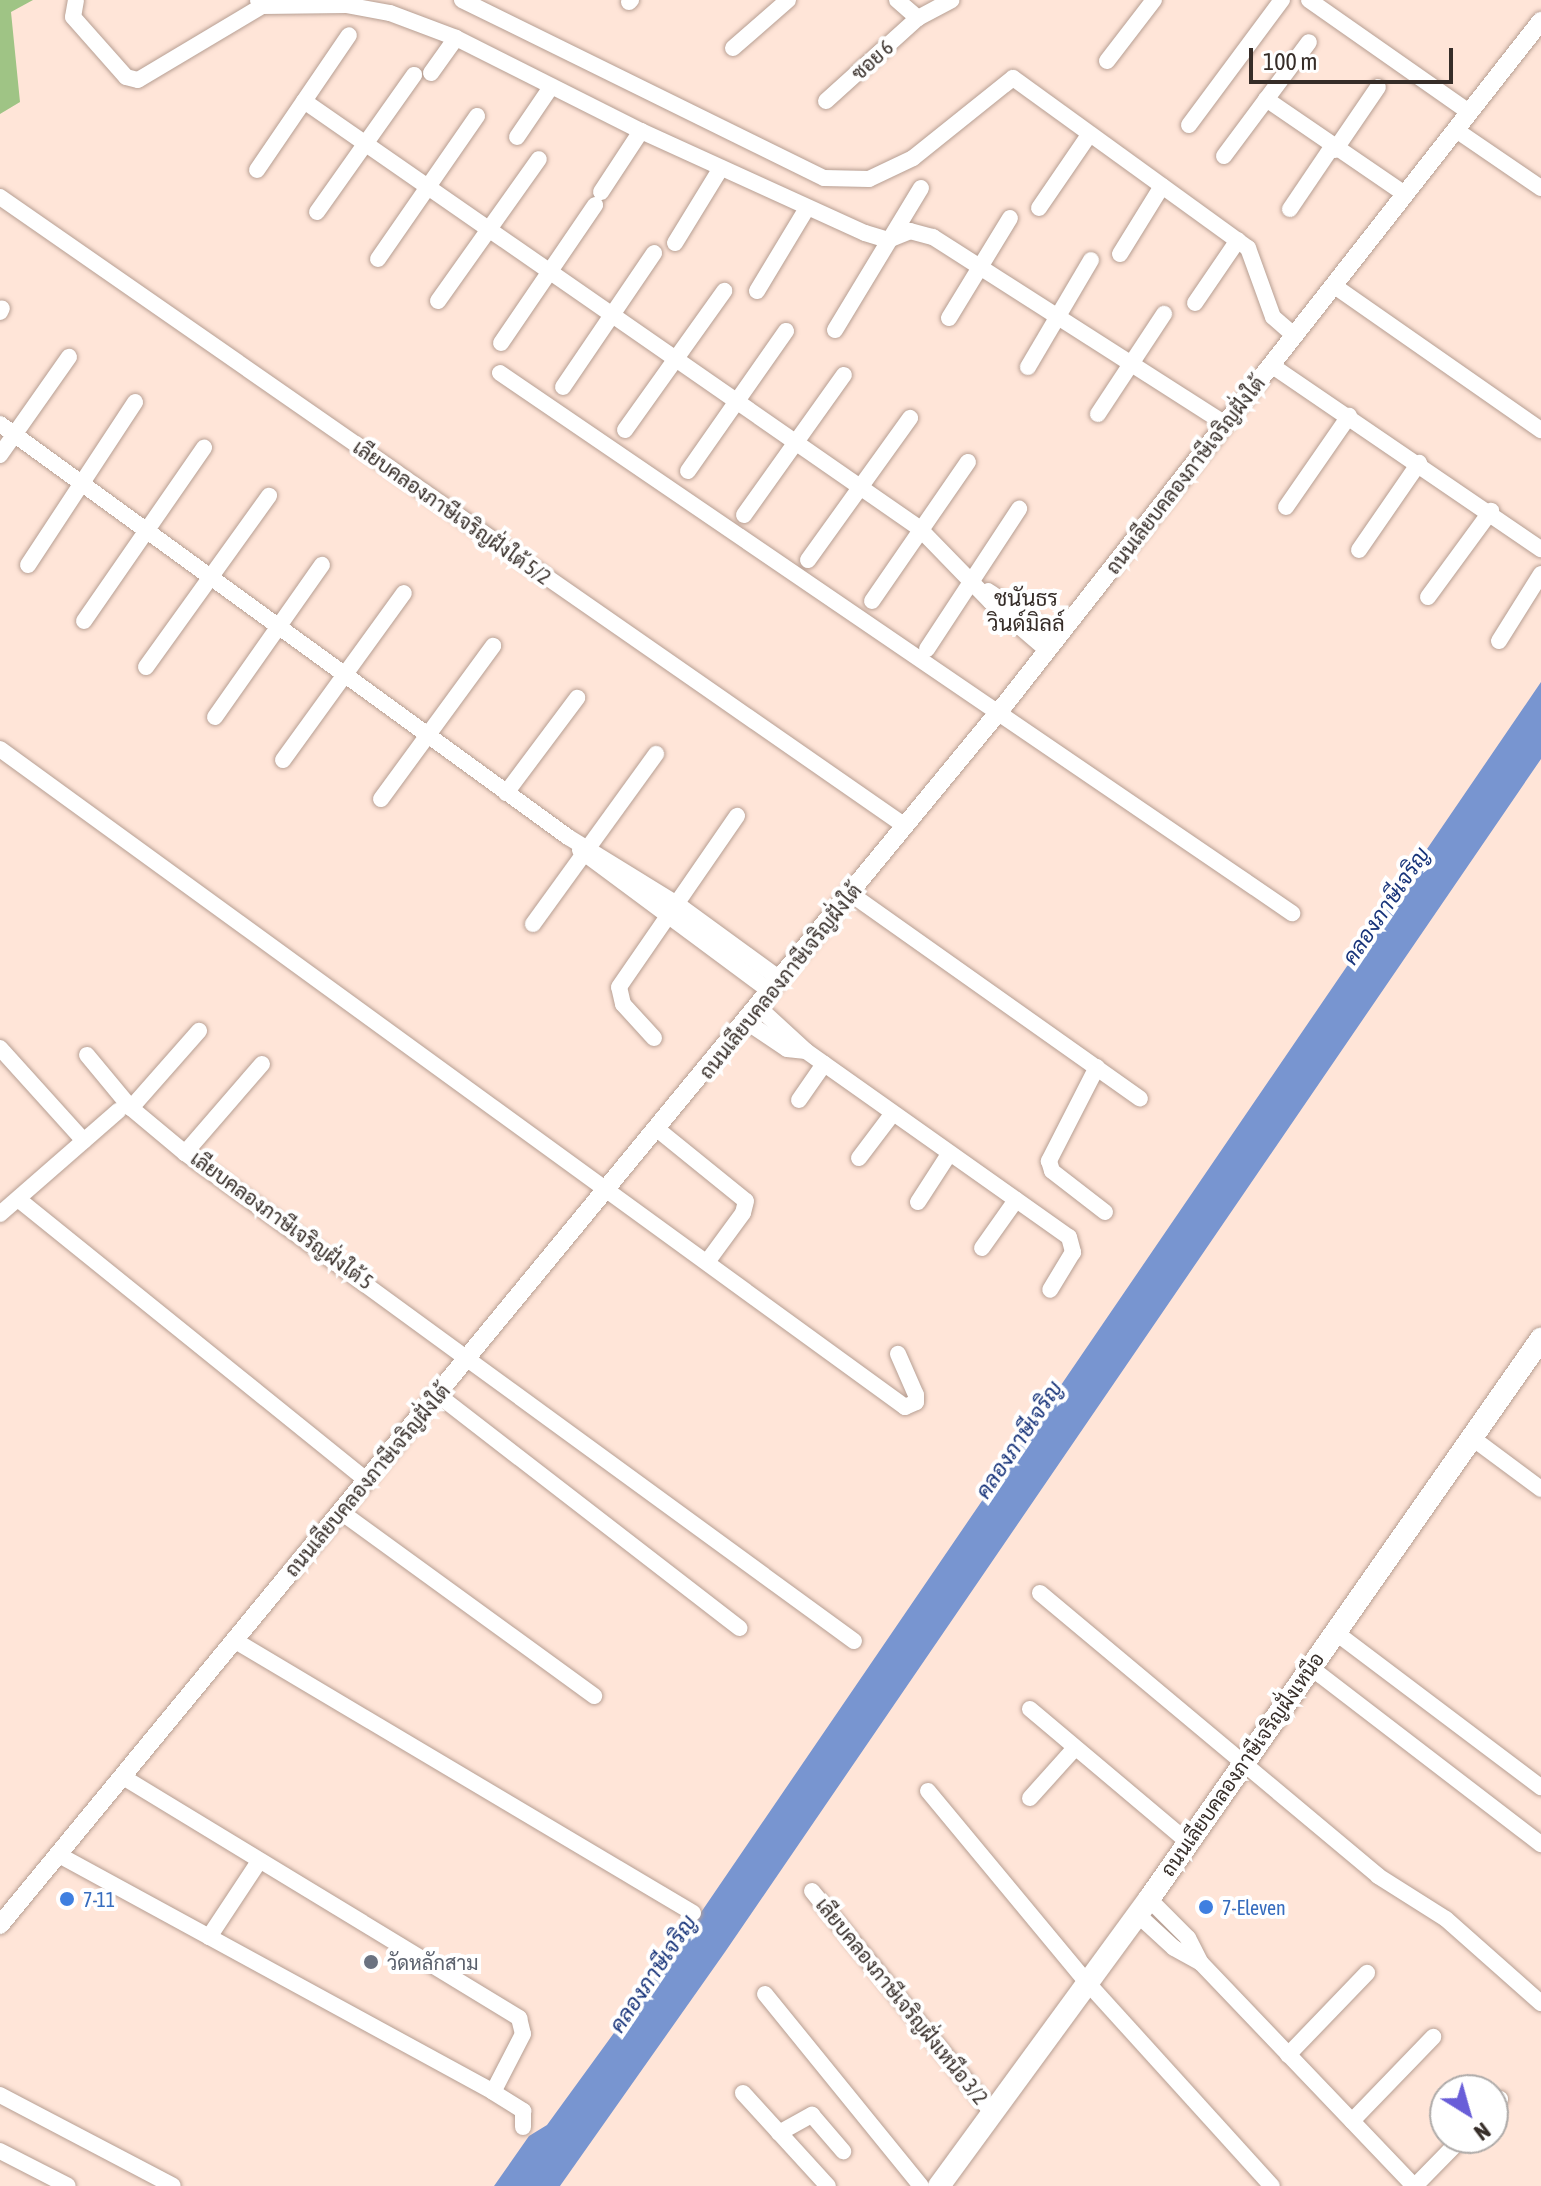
<!DOCTYPE html>
<html>
<head>
<meta charset="utf-8">
<style>
	body { margin:0 }
	#map { position:relative; width:1541px; height:2186px; overflow:hidden; background:#ffe5d8; font-family:"Asap Condensed",Sarabun,sans-serif }
	div>[style] { position:absolute }
	.forest>* { inset:0; background:#9fc485 }
	.water>* { inset:0; background:#7895d0 }
	.roads { filter:drop-shadow(0 0 2px #b79f93) drop-shadow(0 0 2px #b79f93) }
	.minor>* { height:16px; margin:-8px; padding:0 8px; transform-origin:8px; border-radius:8px; background:#fff }
	.tertiary>* { height:18px; margin:-9px; padding:0 9px; transform-origin:9px; border-radius:9px; background:#fff }
	.secondary>* { height:22px; margin:-11px; padding:0 11px; transform-origin:11px; border-radius:11px; background:#fff }
	.dots>* { width:22px; height:22px; translate:-50% -50%; box-sizing:border-box; border:4px solid #fff; border-radius:50% }
	span { translate:-50% -50%; white-space:nowrap; text-align:center; line-height:1.15; -webkit-text-stroke:8px #fff; paint-order:stroke }
	.street-label { font-size:20px; color:#362d28 }
	.shop-label { font-size:20px; color:#366cbe }
	.left { translate:0 -50%; text-align:left }
	.worship-label { font-size:20px; color:#5b616d }
	.neighbourhood-label { font-size:22px; color:#362d28 }
	.water-label { font-size:22px; color:#18347a; font-style:italic }
	.north { position:absolute; left:1429px; top:2074px; width:80px; height:80px; box-sizing:border-box; background:#fff; border:2px solid #afaba9; border-radius:50%; rotate:143deg; font-size:22px; font-weight:700; line-height:32px; text-align:center; color:#362d28 }
	.north::after { content:''; display:block; margin:auto; width:28px; height:36px; background:#695ed8; clip-path:polygon(50% 0,100% 100%,50% 72%,0 100%) }
	.scale { position:absolute; left:1249px; top:48px; width:204px; height:36px; box-sizing:border-box; border:4px solid #362d28; border-top:0; padding-left:10px; font-size:24px; line-height:28px; white-space:nowrap; color:#362d28; -webkit-text-stroke:6px #fff; paint-order:stroke }
</style>
</head>
<body>
<div id="map">
	<div class="forest">
		<i style="clip-path:polygon(0 0,33px 0,11px 12px,20px 102px,0 114px)"></i>
	</div>
	<div class="water">
		<i style="clip-path:polygon(1541px 682px,1541px 759px,725px 1952px,560px 2186px,494px 2186px,529px 2136px,547px 2125px,691px 1927px)"></i>
	</div>
	<div class="roads">
		<div class="minor">
			<i style="left:76px;top:0;width:17px;rotate:100deg"></i>
			<i style="left:73px;top:17px;width:80px;rotate:48.5deg"></i>
			<i style="left:126px;top:77px;width:12px;rotate:14deg"></i>
			<i style="left:138px;top:80px;width:152px;rotate:-30.8deg"></i>
			<i style="left:258px;top:0;width:7px;rotate:56deg"></i>
			<i style="left:262px;top:6px;width:84px;rotate:-0.7deg"></i>
			<i style="left:346px;top:5px;width:45px;rotate:10.3deg"></i>
			<i style="left:390px;top:13px;width:71px;rotate:20.7deg"></i>
			<i style="left:456px;top:38px;width:207px;rotate:26.7deg"></i>
			<i style="left:641px;top:131px;width:246px;rotate:24.5deg"></i>
			<i style="left:865px;top:233px;width:24px;rotate:17deg"></i>
			<i style="left:888px;top:240px;width:24px;rotate:-22deg"></i>
			<i style="left:910px;top:231px;width:24px;rotate:15deg"></i>
			<i style="left:933px;top:237px;width:347px;rotate:32.6deg"></i>
			<i style="left:462px;top:0;width:403px;rotate:26.2deg"></i>
			<i style="left:824px;top:178px;width:45px;rotate:1.3deg"></i>
			<i style="left:869px;top:179px;width:49px;rotate:-25.5deg"></i>
			<i style="left:913px;top:158px;width:128px;rotate:-38.7deg"></i>
			<i style="left:1013px;top:78px;width:290px;rotate:35.9deg"></i>
			<i style="left:1248px;top:248px;width:73px;rotate:70.1deg"></i>
			<i style="left:1273px;top:317px;width:28px;rotate:41deg"></i>
			<i style="left:897px;top:0;width:28px;rotate:41deg"></i>
			<i style="left:1309px;top:0;width:195px;rotate:35deg"></i>
			<i style="left:629px;top:2px;width:3px;rotate:-45deg"></i>
			<i style="left:733px;top:48px;width:73px;rotate:-41.1deg"></i>
			<i style="left:1107px;top:61px;width:77px;rotate:-52.4deg"></i>
			<i style="left:431px;top:73px;width:43px;rotate:-54.5deg"></i>
			<i style="left:1266px;top:99px;width:168px;rotate:34.4deg"></i>
			<i style="left:304px;top:101px;width:749px;rotate:34.77deg"></i>
			<i style="left:919px;top:528px;width:103px;rotate:45.8deg"></i>
			<i style="left:991px;top:602px;width:74px;rotate:40.6deg"></i>
			<i style="left:826px;top:101px;width:124px;rotate:-42.1deg"></i>
			<i style="left:918px;top:18px;width:38px;rotate:-28deg"></i>
			<i style="left:1189px;top:125px;width:156px;rotate:-53.4deg"></i>
			<i style="left:1456px;top:130px;width:103px;rotate:34.3deg"></i>
			<i style="left:517px;top:137px;width:60px;rotate:-55.8deg"></i>
			<i style="left:1335px;top:150px;width:76px;rotate:-55.7deg"></i>
			<i style="left:1224px;top:156px;width:142px;rotate:-53.3deg"></i>
			<i style="left:257px;top:170px;width:163px;rotate:-55.7deg"></i>
			<i style="left:601px;top:192px;width:73px;rotate:-56.7deg"></i>
			<i style="left:0;top:197px;width:1102px;rotate:34.8deg"></i>
			<i style="left:1039px;top:208px;width:88px;rotate:-55.6deg"></i>
			<i style="left:1290px;top:209px;width:75px;rotate:-55.9deg"></i>
			<i style="left:317px;top:212px;width:168px;rotate:-54.7deg"></i>
			<i style="left:675px;top:243px;width:88px;rotate:-58.5deg"></i>
			<i style="left:1120px;top:254px;width:80px;rotate:-58.3deg"></i>
			<i style="left:378px;top:259px;width:174px;rotate:-55.3deg"></i>
			<i style="left:1333px;top:285px;width:254px;rotate:34.9deg"></i>
			<i style="left:757px;top:291px;width:97px;rotate:-58.9deg"></i>
			<i style="left:438px;top:301px;width:174px;rotate:-54.6deg"></i>
			<i style="left:1195px;top:303px;width:76px;rotate:-55.7deg"></i>
			<i style="left:0;top:312px;width:4px;rotate:-63deg"></i>
			<i style="left:949px;top:318px;width:117px;rotate:-58.6deg"></i>
			<i style="left:835px;top:330px;width:166px;rotate:-58.8deg"></i>
			<i style="left:501px;top:343px;width:167px;rotate:-55.7deg"></i>
			<i style="left:1271px;top:365px;width:327px;rotate:34.3deg"></i>
			<i style="left:1028px;top:367px;width:124px;rotate:-59.5deg"></i>
			<i style="left:500px;top:373px;width:959px;rotate:34.29deg"></i>
			<i style="left:563px;top:387px;width:162px;rotate:-55.8deg"></i>
			<i style="left:1098px;top:414px;width:120px;rotate:-56.6deg"></i>
			<i style="left:0;top:424px;width:702px;rotate:36.02deg"></i>
			<i style="left:568px;top:837px;width:128px;rotate:31.6deg"></i>
			<i style="left:677px;top:904px;width:127px;rotate:36.1deg"></i>
			<i style="left:625px;top:430px;width:171px;rotate:-54.5deg"></i>
			<i style="left:0;top:455px;width:120px;rotate:-54.9deg"></i>
			<i style="left:688px;top:471px;width:171px;rotate:-55deg"></i>
			<i style="left:1286px;top:507px;width:111px;rotate:-55.3deg"></i>
			<i style="left:744px;top:515px;width:172px;rotate:-54.5deg"></i>
			<i style="left:1359px;top:550px;width:106px;rotate:-55.4deg"></i>
			<i style="left:808px;top:560px;width:175px;rotate:-54.3deg"></i>
			<i style="left:28px;top:565px;width:195px;rotate:-56.7deg"></i>
			<i style="left:988px;top:591px;width:82px;rotate:34.1deg"></i>
			<i style="left:1428px;top:597px;width:107px;rotate:-53.8deg"></i>
			<i style="left:872px;top:601px;width:169px;rotate:-55.4deg"></i>
			<i style="left:84px;top:621px;width:211px;rotate:-55.3deg"></i>
			<i style="left:1499px;top:641px;width:79px;rotate:-57.9deg"></i>
			<i style="left:927px;top:649px;width:168px;rotate:-56.7deg"></i>
			<i style="left:146px;top:667px;width:211px;rotate:-54.3deg"></i>
			<i style="left:215px;top:717px;width:186px;rotate:-54.9deg"></i>
			<i style="left:0;top:749px;width:1119px;rotate:36.02deg"></i>
			<i style="left:905px;top:1407px;width:12px;rotate:-24deg"></i>
			<i style="left:916px;top:1402px;width:7px;rotate:-90deg"></i>
			<i style="left:916px;top:1395px;width:45px;rotate:-113.7deg"></i>
			<i style="left:283px;top:760px;width:206px;rotate:-54.1deg"></i>
			<i style="left:506px;top:793px;width:119px;rotate:-53.2deg"></i>
			<i style="left:381px;top:799px;width:190px;rotate:-53.8deg"></i>
			<i style="left:580px;top:850px;width:237px;rotate:36.6deg"></i>
			<i style="left:851px;top:894px;width:354px;rotate:35.3deg"></i>
			<i style="left:533px;top:924px;width:210px;rotate:-54.1deg"></i>
			<i style="left:758px;top:1007px;width:65px;rotate:42.5deg"></i>
			<i style="left:806px;top:1051px;width:322px;rotate:35.3deg"></i>
			<i style="left:1069px;top:1237px;width:16px;rotate:75deg"></i>
			<i style="left:1073px;top:1252px;width:44px;rotate:121.2deg"></i>
			<i style="left:747px;top:1022px;width:48px;rotate:34deg"></i>
			<i style="left:787px;top:1049px;width:19px;rotate:6deg"></i>
			<i style="left:654px;top:1038px;width:46px;rotate:-132.4deg"></i>
			<i style="left:623px;top:1004px;width:17px;rotate:-103deg"></i>
			<i style="left:619px;top:987px;width:208px;rotate:-55.4deg"></i>
			<i style="left:0;top:1048px;width:125px;rotate:47.9deg"></i>
			<i style="left:87px;top:1055px;width:69px;rotate:50.3deg"></i>
			<i style="left:262px;top:1064px;width:118px;rotate:130.9deg"></i>
			<i style="left:185px;top:1153px;width:828px;rotate:36.11deg"></i>
			<i style="left:1097px;top:1067px;width:106px;rotate:117.1deg"></i>
			<i style="left:1049px;top:1161px;width:10px;rotate:73deg"></i>
			<i style="left:1052px;top:1171px;width:67px;rotate:37.7deg"></i>
			<i style="left:799px;top:1100px;width:44px;rotate:-55.2deg"></i>
			<i style="left:657px;top:1129px;width:114px;rotate:39deg"></i>
			<i style="left:746px;top:1201px;width:12px;rotate:104deg"></i>
			<i style="left:743px;top:1213px;width:61px;rotate:126.3deg"></i>
			<i style="left:185px;top:1153px;width:70px;rotate:-140.2deg"></i>
			<i style="left:131px;top:1108px;width:103px;rotate:-48.6deg"></i>
			<i style="left:859px;top:1158px;width:56px;rotate:-52.9deg"></i>
			<i style="left:18px;top:1199px;width:449px;rotate:38.9deg"></i>
			<i style="left:918px;top:1202px;width:57px;rotate:-57.1deg"></i>
			<i style="left:0;top:1214px;width:157px;rotate:-41.1deg"></i>
			<i style="left:982px;top:1248px;width:59px;rotate:-54.7deg"></i>
			<i style="left:438px;top:1395px;width:381px;rotate:37.7deg"></i>
			<i style="left:1471px;top:1437px;width:87px;rotate:36.6deg"></i>
			<i style="left:341px;top:1512px;width:313px;rotate:36deg"></i>
			<i style="left:1040px;top:1593px;width:441px;rotate:39.9deg"></i>
			<i style="left:1378px;top:1876px;width:80px;rotate:32.3deg"></i>
			<i style="left:1446px;top:1919px;width:127px;rotate:41.5deg"></i>
			<i style="left:1335px;top:1632px;width:258px;rotate:37deg"></i>
			<i style="left:234px;top:1640px;width:534px;rotate:30.74deg"></i>
			<i style="left:1310px;top:1667px;width:291px;rotate:37.5deg"></i>
			<i style="left:1030px;top:1709px;width:207px;rotate:40.1deg"></i>
			<i style="left:123px;top:1777px;width:464px;rotate:31.3deg"></i>
			<i style="left:519px;top:2018px;width:16px;rotate:76deg"></i>
			<i style="left:523px;top:2034px;width:65px;rotate:117.3deg"></i>
			<i style="left:928px;top:1791px;width:246px;rotate:50.3deg"></i>
			<i style="left:1085px;top:1980px;width:278px;rotate:47.8deg"></i>
			<i style="left:1030px;top:1798px;width:67px;rotate:-48deg"></i>
			<i style="left:59px;top:1855px;width:494px;rotate:28.6deg"></i>
			<i style="left:493px;top:2092px;width:36px;rotate:32deg"></i>
			<i style="left:523px;top:2111px;width:16px;rotate:90deg"></i>
			<i style="left:812px;top:1891px;width:284px;rotate:50.9deg"></i>
			<i style="left:1149px;top:1899px;width:55px;rotate:45deg"></i>
			<i style="left:1188px;top:1938px;width:28px;rotate:63deg"></i>
			<i style="left:1201px;top:1963px;width:308px;rotate:46.3deg"></i>
			<i style="left:1137px;top:1914px;width:50px;rotate:42.6deg"></i>
			<i style="left:1174px;top:1948px;width:29px;rotate:29deg"></i>
			<i style="left:209px;top:1937px;width:89px;rotate:-56.5deg"></i>
			<i style="left:765px;top:1994px;width:247px;rotate:50.9deg"></i>
			<i style="left:1288px;top:2055px;width:114px;rotate:-46.1deg"></i>
			<i style="left:743px;top:2093px;width:126px;rotate:47.6deg"></i>
			<i style="left:0;top:2095px;width:195px;rotate:27.7deg"></i>
			<i style="left:1493px;top:2106px;width:10px;rotate:-45deg"></i>
			<i style="left:1352px;top:2121px;width:117px;rotate:-46deg"></i>
			<i style="left:779px;top:2133px;width:38px;rotate:-29deg"></i>
			<i style="left:812px;top:2115px;width:48px;rotate:49.3deg"></i>
			<i style="left:0;top:2151px;width:76px;rotate:27.2deg"></i>
			<i style="left:1415px;top:2186px;width:67px;rotate:-45.6deg"></i>
		</div>
		<div class="tertiary">
			<i style="left:0;top:1925px;width:1583px;rotate:-50.54deg"></i>
			<i style="left:1006px;top:703px;width:867px;rotate:-51.89deg"></i>
		</div>
		<div class="secondary">
			<i style="left:939px;top:2186px;width:356px;rotate:-53.8deg"></i>
			<i style="left:1149px;top:1899px;width:684px;rotate:-55.01deg"></i>
		</div>
	</div>
	<div class="dots">
		<i style="left:67px;top:1899px;background:#3f7fe0"></i>
		<i style="left:1206px;top:1907px;background:#3f7fe0"></i>
		<i style="left:371px;top:1962px;background:#6b7280"></i>
	</div>
	<div class="street-label">
		<span style="left:872px;top:60px;rotate:-42deg">ซอย 6</span>
		<span style="left:1185px;top:475px;rotate:-52deg">ถนนเลียบคลองภาษีเจริญฝั่งใต้</span>
		<span style="left:452px;top:512px;rotate:35deg">เลียบคลองภาษีเจริญฝั่งใต้ 5/2</span>
		<span style="left:780px;top:981px;rotate:-51deg">ถนนเลียบคลองภาษีเจริญฝั่งใต้</span>
		<span style="left:282px;top:1220px;rotate:36deg">เลียบคลองภาษีเจริญฝั่งใต้ 5</span>
		<span style="left:367px;top:1480px;rotate:-50deg">ถนนเลียบคลองภาษีเจริญฝั่งใต้</span>
		<span style="left:1242px;top:1764px;rotate:-55deg">ถนนเลียบคลองภาษีเจริญฝั่งเหนือ</span>
		<span style="left:902px;top:2001px;rotate:51deg">เลียบคลองภาษีเจริญฝั่งเหนือ 3/2</span>
	</div>
	<div class="shop-label">
		<span class="left" style="left:83px;top:1899px">7-11</span>
		<span class="left" style="left:1222px;top:1907px">7-Eleven</span>
	</div>
	<div class="worship-label">
		<span class="left" style="left:387px;top:1962px">วัดหลักสาม</span>
	</div>
	<div class="neighbourhood-label">
		<span style="left:1026px;top:611px">ชนันธร<br>วินด์มิลล์</span>
	</div>
	<div class="water-label">
		<span style="left:1386px;top:906px;rotate:-56deg">คลองภาษีเจริญ</span>
		<span style="left:1019px;top:1440px;rotate:-56deg">คลองภาษีเจริญ</span>
		<span style="left:653px;top:1974px;rotate:-56deg">คลองภาษีเจริญ</span>
	</div>
	<div class="north">N</div>
	<div class="scale">100 m</div>
</div>
</body>
</html>
